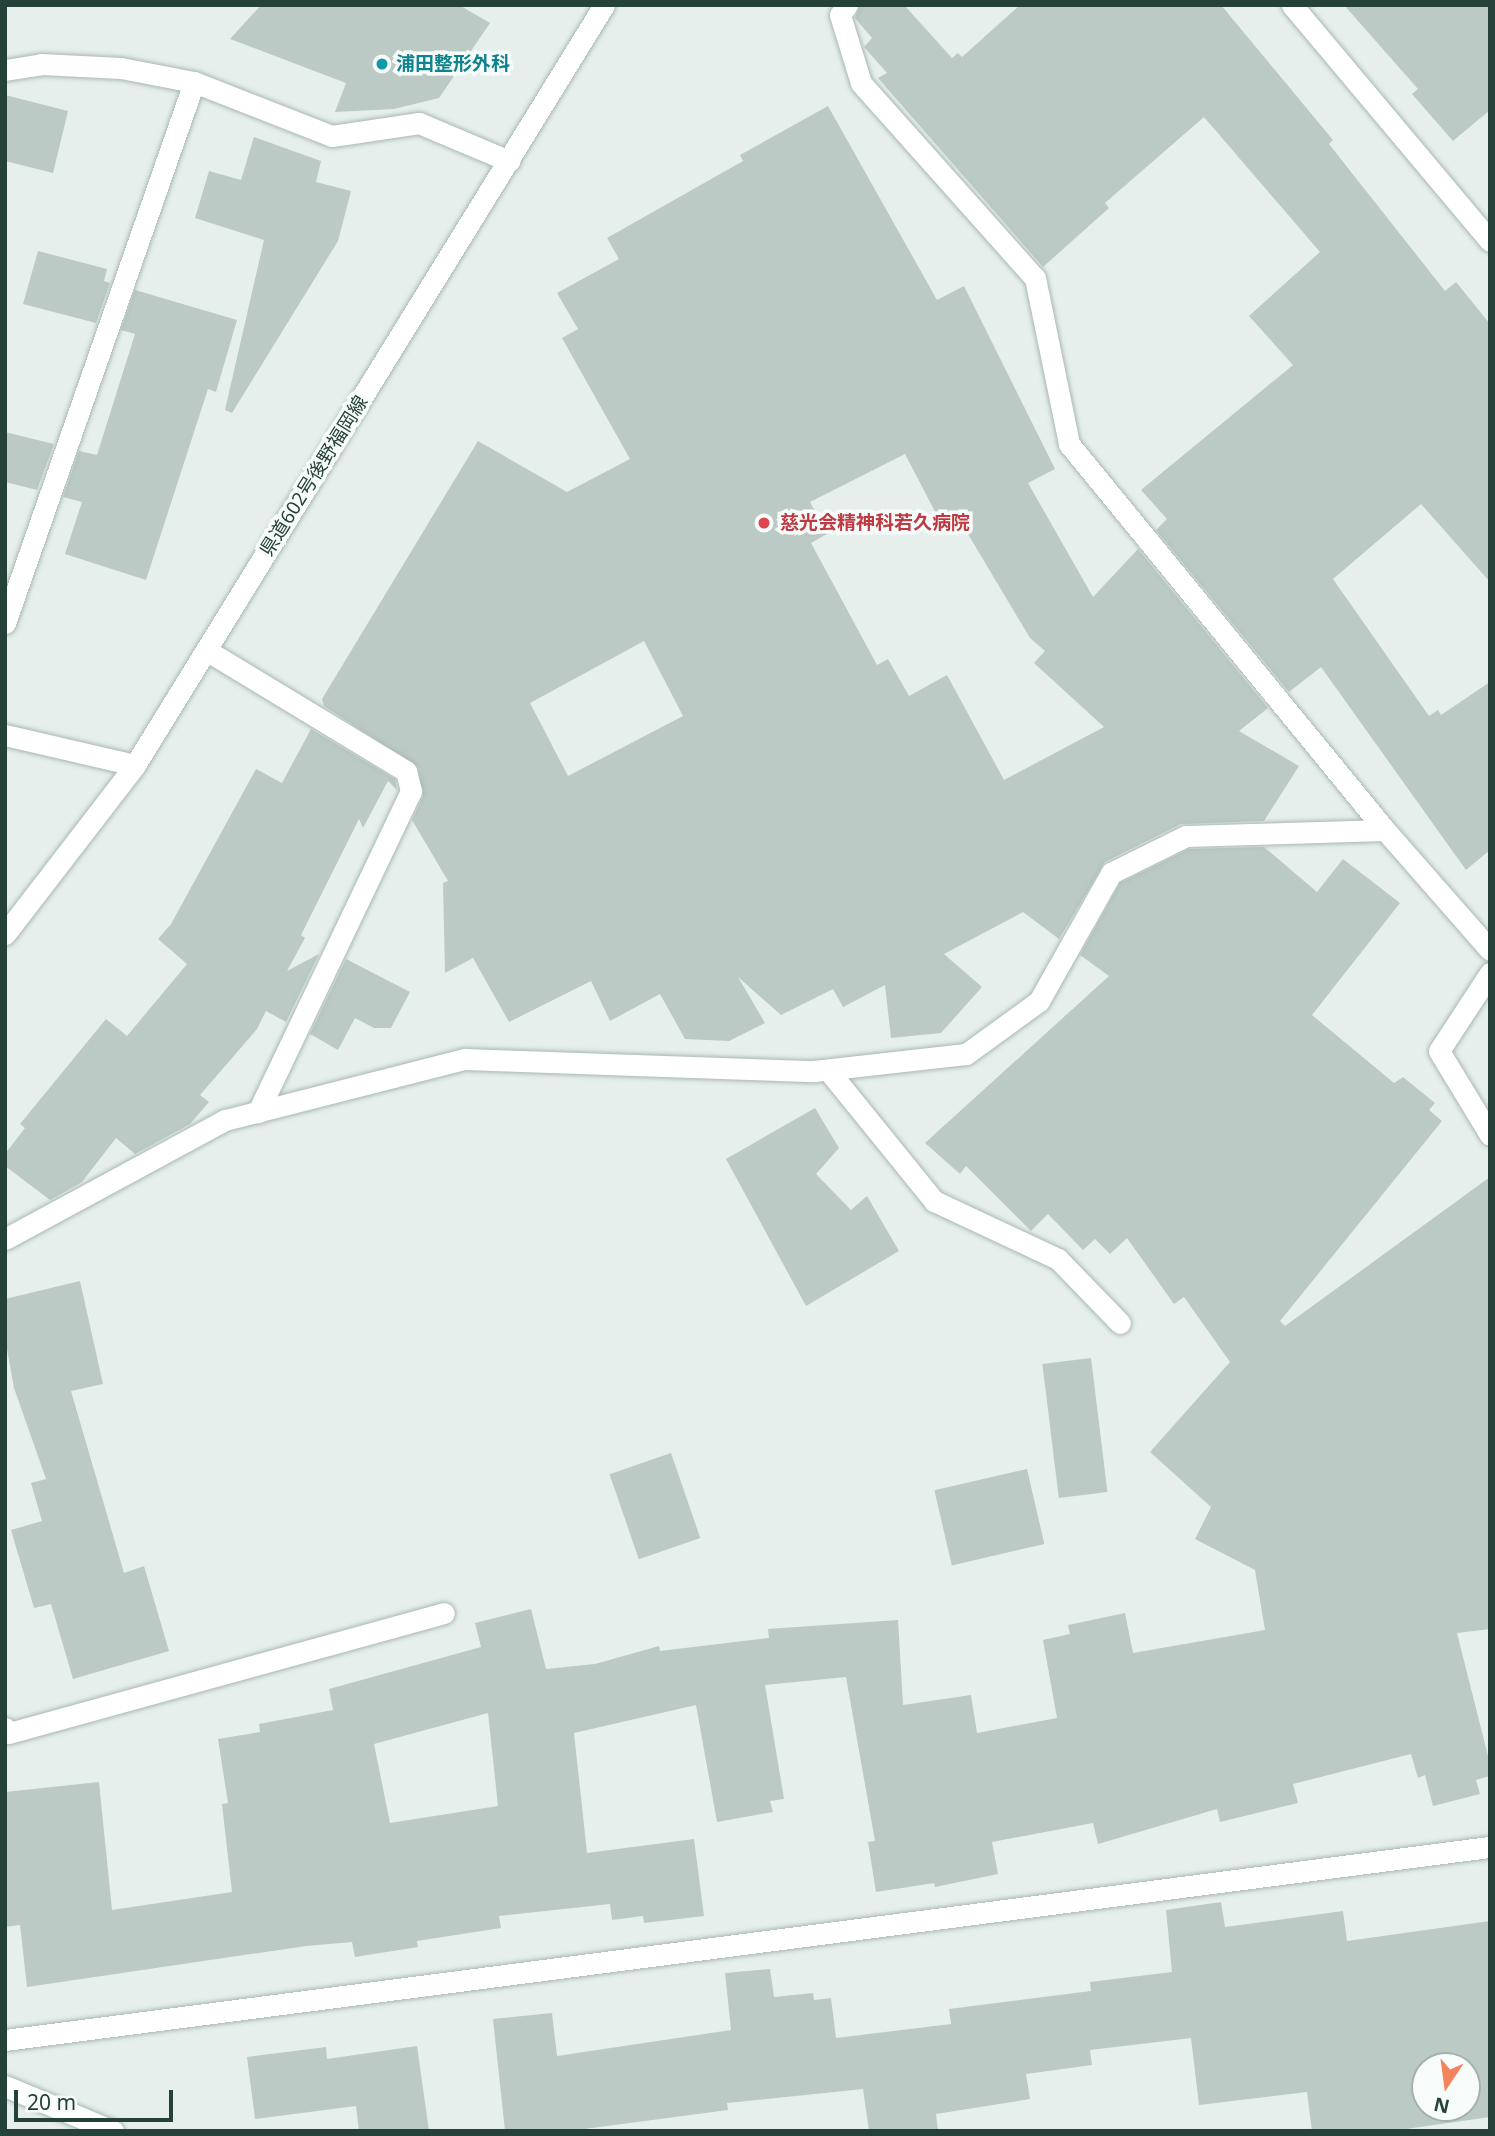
<!DOCTYPE html>
<html>
<head>
<meta charset="utf-8">
<style>
	body { margin:0 }
	#map { position:relative; width:1495px; height:2136px; overflow:hidden; background:#e6efeb; font-family:"Noto Sans","Noto Sans JP",sans-serif }
	div>[style] { position:absolute }
	.building>* { inset:0; background:#bbcac4; transform-origin:0 0 }
	.roads { filter:drop-shadow(0 0 2px #a8b8b2) drop-shadow(0 0 2px #a8b8b2) }
	.street>* { height:21px; margin:-10.5px; padding:0 10.5px; transform-origin:10.5px; border-radius:10.5px; background:#fff }
	.secondary>* { height:21px; margin:-10.5px; padding:0 10.5px; transform-origin:10.5px; border-radius:10.5px; background:#fff }
	.dots>* { width:19px; height:19px; translate:-50% -50%; box-sizing:border-box; border:4px solid #f7fbf9; border-radius:50% }
	span { translate:-50% -50%; white-space:nowrap; text-align:center; line-height:1.15; -webkit-text-stroke:7px #f7fbf9; paint-order:stroke }
	.culture-label { font-size:19px; color:#0d838f; font-weight:700 }
	.left { translate:0 -50%; text-align:left }
	.street-label { font-size:19px; color:#24423a }
	.health-label { font-size:19px; color:#be3a42; font-weight:700 }
	.frame { position:absolute; inset:0; border:7px solid #24423a; pointer-events:none }
	.north { position:absolute; left:1411px; top:2052px; width:70px; height:70px; box-sizing:border-box; background:#f7fbf9; border:2px solid #a3b1ad; border-radius:50%; rotate:193deg; font-size:19px; font-weight:700; line-height:28px; text-align:center; color:#24423a }
	.north::after { content:''; display:block; margin:auto; width:24px; height:32px; background:#f4845f; clip-path:polygon(50% 0,100% 100%,50% 72%,0 100%) }
	.scale { position:absolute; left:14px; top:2090px; width:159px; height:32px; box-sizing:border-box; border:4px solid #24423a; border-top:0; padding-left:9px; font-size:21px; line-height:24px; white-space:nowrap; color:#24423a; -webkit-text-stroke:5px #f7fbf9; paint-order:stroke }
</style>
</head>
<body>
<div id="map">
	<div class="building">
		<i style="clip-path:polygon(261px 5px,459px 5px,490px 23px,439px 98px,394px 109px,335px 112px,346px 83px,230px 39px)"></i>
		<i style="clip-path:polygon(860px 5px,904px 5px,952px 58px,958px 53px,962px 57px,1020px 5px,1221px 5px,1333px 140px,1329px 144px,1445px 291px,1456px 282px,1490px 324px,1490px 582px,1421px 504px,1333px 579px,1429px 716px,1438px 710px,1441px 715px,1490px 682px,1490px 850px,1466px 870px,1321px 667px,1289px 692px,1156px 530px,1167px 519px,1141px 490px,1293px 365px,1249px 316px,1320px 252px,1204px 117px,1105px 203px,1109px 208px,1043px 267px,878px 78px,887px 73px,864px 47px,872px 38px,855px 18px)"></i>
		<i style="clip-path:polygon(1344px 5px,1490px 5px,1490px 110px,1453px 141px,1412px 94px,1418px 89px)"></i>
		<i style="clip-path:polygon(5px 95px,68px 111px,53px 173px,5px 161px)"></i>
		<i style="clip-path:polygon(evenodd,828px 106px,937px 300px,964px 286px,1055px 469px,1028px 483px,1093px 597px,1138px 549px,1268px 708px,1239px 731px,1299px 766px,1264px 821px,1181px 824px,1105px 862px,1059px 939px,1023px 912px,944px 954px,982px 987px,941px 1033px,891px 1038px,885px 985px,843px 1007px,833px 989px,781px 1015px,738px 977px,765px 1023px,729px 1041px,685px 1039px,660px 994px,610px 1021px,591px 981px,509px 1022px,473px 958px,445px 973px,443px 883px,448px 881px,412px 820px,423px 796px,418px 767px,324px 706px,322px 699px,478px 441px,567px 492px,630px 459px,562px 338px,578px 329px,557px 293px,619px 259px,607px 238px,743px 161px,740px 155px,828px 106px,905px 454px,943px 527px,959px 519px,1030px 638px,1045px 651px,1034px 663px,1104px 727px,1004px 780px,947px 675px,909px 696px,888px 659px,877px 665px,811px 543px,827px 534px,810px 502px,905px 454px,828px 106px,644px 641px,683px 716px,568px 776px,530px 703px,644px 641px)"></i>
		<i style="clip-path:polygon(254px 137px,321px 161px,316px 182px,351px 191px,338px 241px,232px 413px,225px 410px,264px 240px,195px 218px,209px 171px,241px 180px)"></i>
		<i style="clip-path:polygon(38px 251px,107px 269px,104px 281px,110px 283px,96px 323px,23px 304px)"></i>
		<i style="clip-path:polygon(135px 290px,237px 320px,216px 392px,208px 389px,146px 580px,65px 554px,82px 502px,63px 497px,79px 451px,97px 455px,135px 334px,121px 330px)"></i>
		<i style="clip-path:polygon(5px 432px,54px 444px,37px 490px,5px 482px)"></i>
		<i style="clip-path:polygon(311px 729px,395px 779px,397px 790px,388px 781px,363px 828px,359px 819px,301px 935px,305px 938px,287px 971px,319px 954px,286px 1022px,266px 1011px,257px 1029px,200px 1095px,209px 1102px,190px 1124px,135px 1154px,116px 1138px,82px 1182px,50px 1200px,5px 1166px,5px 1154px,25px 1128px,20px 1124px,106px 1019px,127px 1036px,187px 964px,158px 939px,171px 924px,256px 769px,282px 783px)"></i>
		<i style="clip-path:polygon(evenodd,1264px 847px,1317px 892px,1343px 859px,1400px 903px,1312px 1015px,1394px 1083px,1403px 1077px,1435px 1103px,1429px 1110px,1442px 1121px,1280px 1321px,1285px 1326px,1490px 1177px,1490px 1629px,1457px 1633px,1490px 1764px,1490px 1776px,1476px 1780px,1480px 1794px,1433px 1806px,1425px 1775px,1418px 1778px,1411px 1754px,1293px 1784px,1298px 1803px,1220px 1822px,1217px 1809px,1098px 1844px,1093px 1823px,992px 1842px,998px 1874px,935px 1887px,934px 1883px,876px 1892px,868px 1842px,875px 1841px,846px 1677px,765px 1685px,784px 1799px,770px 1801px,773px 1812px,717px 1822px,696px 1705px,574px 1733px,587px 1853px,694px 1839px,704px 1916px,644px 1923px,643px 1916px,612px 1920px,610px 1904px,499px 1916px,501px 1928px,417px 1941px,418px 1947px,355px 1957px,352px 1942px,306px 1946px,27px 1987px,20px 1925px,5px 1927px,5px 1792px,99px 1782px,112px 1910px,232px 1892px,222px 1804px,228px 1803px,218px 1739px,260px 1732px,259px 1724px,333px 1710px,329px 1689px,481px 1647px,475px 1623px,531px 1609px,546px 1669px,595px 1664px,659px 1646px,660px 1651px,769px 1638px,768px 1629px,898px 1620px,903px 1705px,971px 1695px,977px 1733px,1057px 1718px,1043px 1640px,1070px 1634px,1068px 1625px,1125px 1613px,1133px 1653px,1265px 1630px,1255px 1570px,1195px 1539px,1211px 1507px,1150px 1452px,1230px 1362px,1184px 1297px,1174px 1304px,1127px 1238px,1110px 1254px,1095px 1239px,1083px 1250px,1048px 1214px,1031px 1231px,966px 1166px,960px 1174px,925px 1143px,1109px 976px,1080px 955px,1120px 883px,1189px 849px,1264px 847px,488px 1713px,498px 1806px,390px 1823px,374px 1744px,488px 1713px)"></i>
		<i style="clip-path:polygon(346px 959px,410px 992px,391px 1028px,374px 1028px,355px 1018px,338px 1050px,310px 1034px)"></i>
		<i style="clip-path:polygon(815px 1108px,839px 1148px,816px 1174px,851px 1210px,867px 1196px,899px 1251px,806px 1306px,726px 1159px)"></i>
		<i style="clip-path:polygon(80px 1281px,103px 1384px,71px 1391px,124px 1573px,144px 1566px,169px 1651px,73px 1679px,51px 1604px,34px 1608px,11px 1530px,42px 1521px,31px 1483px,46px 1479px,14px 1388px,5px 1338px,5px 1299px)"></i>
		<i style="left:1091px;top:1358px;width:135px;height:49px;rotate:83deg"></i>
		<i style="left:671px;top:1453px;width:90px;height:65px;rotate:71deg"></i>
		<i style="left:1027px;top:1469px;width:77px;height:95px;rotate:77deg"></i>
		<i style="clip-path:polygon(evenodd,1221px 1902px,1225px 1927px,1343px 1911px,1347px 1941px,1490px 1921px,1490px 2117px,1392px 2131px,1312px 2131px,1307px 2092px,1199px 2105px,1191px 2038px,1090px 2050px,1092px 2065px,1026px 2074px,1030px 2099px,936px 2114px,938px 2131px,869px 2131px,863px 2089px,727px 2103px,728px 2110px,569px 2131px,505px 2131px,493px 2019px,552px 2013px,557px 2056px,731px 2030px,725px 1973px,770px 1969px,774px 1997px,813px 1993px,814px 2000px,831px 1998px,836px 2038px,951px 2024px,949px 2009px,1091px 1991px,1090px 1982px,1172px 1972px,1166px 1910px,1221px 1902px,1425px 2066px,1467px 2066px,1467px 2108px,1425px 2108px,1425px 2066px)"></i>
		<i style="clip-path:polygon(417px 2046px,429px 2131px,359px 2131px,356px 2106px,255px 2119px,247px 2057px,326px 2047px,327px 2059px)"></i>
	</div>
	<div class="roads">
		<div class="street">
			<i style="left:847px;top:5px;width:12px;rotate:125deg"></i>
			<i style="left:840px;top:15px;width:71px;rotate:72.8deg"></i>
			<i style="left:861px;top:83px;width:261px;rotate:48.3deg"></i>
			<i style="left:1035px;top:278px;width:169px;rotate:78.4deg"></i>
			<i style="left:1069px;top:444px;width:499px;rotate:50.7deg"></i>
			<i style="left:1292px;top:5px;width:308px;rotate:50deg"></i>
			<i style="left:5px;top:70px;width:36px;rotate:-9deg"></i>
			<i style="left:41px;top:64px;width:80px;rotate:2.9deg"></i>
			<i style="left:121px;top:68px;width:74px;rotate:10.9deg"></i>
			<i style="left:194px;top:82px;width:148px;rotate:21.4deg"></i>
			<i style="left:332px;top:136px;width:88px;rotate:-8.5deg"></i>
			<i style="left:419px;top:123px;width:98px;rotate:22.9deg"></i>
			<i style="left:5px;top:623px;width:573px;rotate:-70.74deg"></i>
			<i style="left:206px;top:650px;width:234px;rotate:31.2deg"></i>
			<i style="left:406px;top:771px;width:21px;rotate:76deg"></i>
			<i style="left:411px;top:791px;width:356px;rotate:115.5deg"></i>
			<i style="left:5px;top:735px;width:133px;rotate:13deg"></i>
			<i style="left:1490px;top:973px;width:93px;rotate:123.2deg"></i>
			<i style="left:1439px;top:1051px;width:98px;rotate:58.7deg"></i>
			<i style="left:828px;top:1070px;width:169px;rotate:51deg"></i>
			<i style="left:934px;top:1201px;width:137px;rotate:25.1deg"></i>
			<i style="left:1058px;top:1259px;width:89px;rotate:45.9deg"></i>
			<i style="left:5px;top:1239px;width:250px;rotate:-28.4deg"></i>
			<i style="left:225px;top:1120px;width:247px;rotate:-14.3deg"></i>
			<i style="left:464px;top:1059px;width:350px;rotate:2deg"></i>
			<i style="left:814px;top:1071px;width:153px;rotate:-6.4deg"></i>
			<i style="left:966px;top:1054px;width:90px;rotate:-36deg"></i>
			<i style="left:1039px;top:1001px;width:147px;rotate:-60.6deg"></i>
			<i style="left:1111px;top:873px;width:84px;rotate:-26.3deg"></i>
			<i style="left:1186px;top:836px;width:199px;rotate:-1.7deg"></i>
			<i style="left:1385px;top:830px;width:159px;rotate:48.8deg"></i>
			<i style="left:5px;top:1728px;width:6px;rotate:51deg"></i>
			<i style="left:9px;top:1733px;width:451px;rotate:-15.4deg"></i>
			<i style="left:5px;top:2040px;width:1497px;rotate:-7.41deg"></i>
			<i style="left:5px;top:2086px;width:117px;rotate:22.6deg"></i>
		</div>
		<div class="secondary">
			<i style="left:5px;top:934px;width:213px;rotate:-52.4deg"></i>
			<i style="left:135px;top:765px;width:893px;rotate:-58.32deg"></i>
		</div>
	</div>
	<div class="dots">
		<i style="left:382px;top:64px;background:#0f9aa8"></i>
		<i style="left:764px;top:523px;background:#e0444e"></i>
	</div>
	<div class="culture-label">
		<span class="left" style="left:396px;top:64px">浦田整形外科</span>
	</div>
	<div class="street-label">
		<span style="left:314px;top:476px;rotate:-58deg">県道602号後野福岡線</span>
	</div>
	<div class="health-label">
		<span class="left" style="left:780px;top:523px">慈光会精神科若久病院</span>
	</div>
	<div class="frame"></div>
	<div class="north">N</div>
	<div class="scale">20 m</div>
</div>
</body>
</html>
